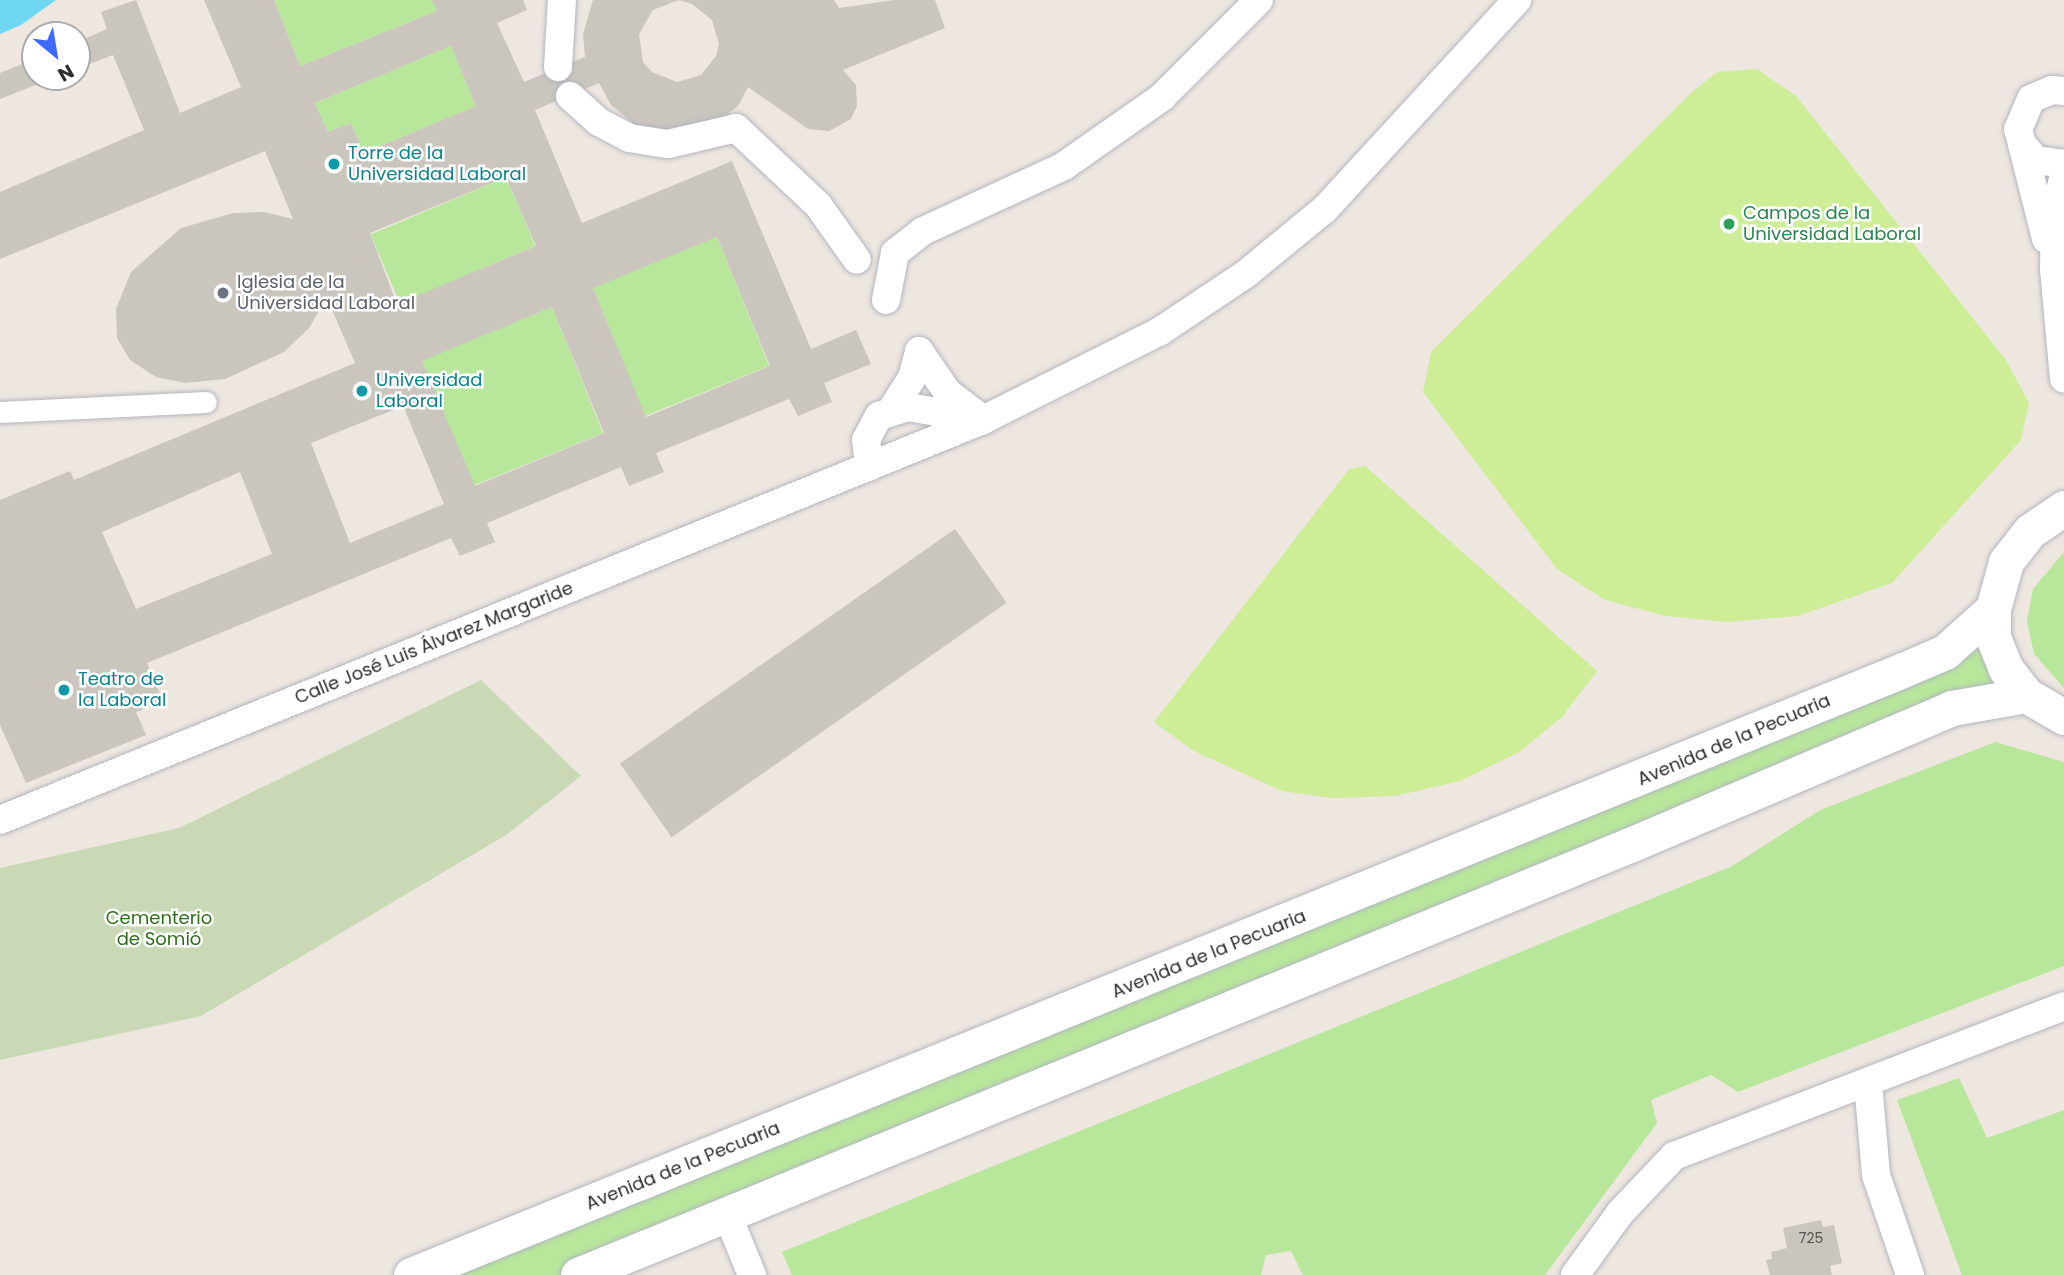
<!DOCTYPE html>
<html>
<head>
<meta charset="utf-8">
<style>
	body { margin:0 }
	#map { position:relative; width:2064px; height:1275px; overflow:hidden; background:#eee7df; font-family:Poppins,sans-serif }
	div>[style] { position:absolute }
	.green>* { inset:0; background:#b8e69b; transform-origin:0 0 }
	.cemetery>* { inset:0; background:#c9d9b6 }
	.pitch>* { inset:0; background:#cded96 }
	.water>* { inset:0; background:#70d7f2 }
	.building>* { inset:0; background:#cac5bd; transform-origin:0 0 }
	.roads { filter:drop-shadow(0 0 2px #b3b6c0) drop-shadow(0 0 2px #b3b6c0) }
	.pedestrian>* { height:21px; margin:-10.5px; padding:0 10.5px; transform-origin:10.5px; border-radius:10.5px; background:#fff }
	.minor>* { height:28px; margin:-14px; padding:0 14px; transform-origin:14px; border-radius:14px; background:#fff }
	.tertiary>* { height:35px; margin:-17.5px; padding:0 17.5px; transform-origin:17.5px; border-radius:17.5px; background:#fff }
	.dots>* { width:19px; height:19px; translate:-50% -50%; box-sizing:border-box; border:4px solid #fff; border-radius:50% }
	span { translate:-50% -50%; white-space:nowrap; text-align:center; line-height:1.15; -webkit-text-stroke:5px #fff; paint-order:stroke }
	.number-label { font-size:14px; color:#545351 }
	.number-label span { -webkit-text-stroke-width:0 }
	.culture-label { font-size:18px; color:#0d838f }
	.left { translate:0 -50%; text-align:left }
	.leisure-label { font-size:18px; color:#27864d }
	.worship-label { font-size:18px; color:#5b616d }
	.street-label { font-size:18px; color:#2d2d2d }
	.park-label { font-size:18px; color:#2f6e19 }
	.north { position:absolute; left:21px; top:21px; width:70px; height:70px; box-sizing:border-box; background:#fff; border:2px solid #ababab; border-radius:50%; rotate:150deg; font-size:19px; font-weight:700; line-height:28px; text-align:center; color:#2d2d2d }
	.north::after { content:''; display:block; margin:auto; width:24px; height:32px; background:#3c6aff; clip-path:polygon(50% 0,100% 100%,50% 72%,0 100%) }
</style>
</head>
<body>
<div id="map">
	<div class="green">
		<i style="clip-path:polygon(274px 0,432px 0,437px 11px,300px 66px)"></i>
		<i style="clip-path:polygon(451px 46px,476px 106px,364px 153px,351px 123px,328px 132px,315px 103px)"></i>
		<i style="left:506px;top:177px;width:75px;height:147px;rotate:67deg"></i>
		<i style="left:717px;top:237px;width:139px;height:134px;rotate:68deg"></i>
		<i style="left:552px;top:307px;width:136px;height:141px;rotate:68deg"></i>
		<i style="clip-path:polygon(2064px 552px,2064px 688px,2034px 654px,2027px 621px,2033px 589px)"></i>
		<i style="clip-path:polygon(1993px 609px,2026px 695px,578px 1275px,411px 1275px,1903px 670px)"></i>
		<i style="clip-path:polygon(1995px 742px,2064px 762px,2064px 966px,1738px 1092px,1711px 1075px,1651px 1100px,1657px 1123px,1545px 1275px,1303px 1275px,1291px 1251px,1266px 1255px,1261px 1275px,792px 1275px,782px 1252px,1732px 866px,1820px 810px)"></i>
		<i style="clip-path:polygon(1959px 1078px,1987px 1138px,2064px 1110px,2064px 1275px,1962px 1275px,1897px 1100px)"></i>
	</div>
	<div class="cemetery">
		<i style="clip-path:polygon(481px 680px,581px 776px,506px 835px,201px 1016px,0 1060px,0 868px,179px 828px)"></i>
	</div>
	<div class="pitch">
		<i style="clip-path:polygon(1757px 69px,1796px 96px,2006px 360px,2029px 403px,2021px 440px,1892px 583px,1798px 616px,1727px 622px,1666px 616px,1605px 600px,1557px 569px,1423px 392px,1431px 352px,1691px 93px,1717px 72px)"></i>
		<i style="clip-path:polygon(1365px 466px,1597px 671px,1561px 718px,1519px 752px,1460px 781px,1395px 796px,1332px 798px,1282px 791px,1194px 751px,1154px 722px,1349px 469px)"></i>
	</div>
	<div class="water">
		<i style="clip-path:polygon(0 0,56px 0,21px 25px,0 34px)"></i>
	</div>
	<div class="building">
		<i style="clip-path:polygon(evenodd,136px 0,180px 113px,241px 87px,204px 0,274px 0,300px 66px,437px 11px,432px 0,523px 0,527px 10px,497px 23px,524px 82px,585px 57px,583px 34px,593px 0,679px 0,653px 10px,639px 34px,643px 62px,652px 72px,677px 82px,701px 75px,716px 56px,719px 44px,712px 20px,692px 4px,679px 0,834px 0,839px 8px,894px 0,935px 0,945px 28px,843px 70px,856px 85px,857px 106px,851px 119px,829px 131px,808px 129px,748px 87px,738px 106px,724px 117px,656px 133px,634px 124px,611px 105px,599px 83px,535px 110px,582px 223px,732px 161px,811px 349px,856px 330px,871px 364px,824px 383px,832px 402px,798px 416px,789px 399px,656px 453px,664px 472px,629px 486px,621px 467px,487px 523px,495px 542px,460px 556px,451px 538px,147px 663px,163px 701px,136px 712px,146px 735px,26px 783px,0 725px,0 500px,70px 471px,74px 480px,355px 363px,327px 298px,309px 328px,284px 352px,225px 379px,185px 383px,156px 377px,130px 360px,117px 338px,116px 309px,131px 272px,181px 228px,233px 213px,264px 212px,293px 219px,265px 151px,0 259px,0 192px,144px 130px,113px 55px,77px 69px,77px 42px,107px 29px,101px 12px,136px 0,451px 46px,476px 106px,364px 153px,351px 123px,328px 132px,315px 103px,451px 46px,136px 0,506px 177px,536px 246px,397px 304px,370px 233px,506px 177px,136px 0,717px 237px,770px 366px,646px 417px,593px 288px,717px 237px,136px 0,552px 307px,604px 433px,475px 486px,422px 361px,552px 307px,136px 0,403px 406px,444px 504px,350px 543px,311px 443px,403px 406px,136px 0,240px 472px,272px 554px,136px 609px,102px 532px,240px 472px)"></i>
		<i style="clip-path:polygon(35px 59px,35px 77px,56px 77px,0 99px,0 73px)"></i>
		<i style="left:955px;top:529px;width:90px;height:409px;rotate:55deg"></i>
		<i style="clip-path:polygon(1821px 1220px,1823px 1227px,1834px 1225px,1842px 1263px,1830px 1266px,1832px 1275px,1770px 1275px,1766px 1260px,1772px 1259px,1771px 1252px,1787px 1248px,1783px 1228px)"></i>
	</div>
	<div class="roads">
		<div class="pedestrian">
			<i style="left:0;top:412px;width:206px;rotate:-2.8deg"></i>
		</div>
		<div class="minor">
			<i style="left:558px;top:67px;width:67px;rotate:-86.6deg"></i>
			<i style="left:2064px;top:91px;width:12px;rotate:-175deg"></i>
			<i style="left:2052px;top:90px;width:23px;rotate:157deg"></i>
			<i style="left:2031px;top:99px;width:33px;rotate:113deg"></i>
			<i style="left:2018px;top:129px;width:16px;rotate:75deg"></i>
			<i style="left:2022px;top:144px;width:21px;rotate:49deg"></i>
			<i style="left:2036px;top:160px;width:28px;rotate:8deg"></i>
			<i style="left:570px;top:96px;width:39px;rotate:42deg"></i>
			<i style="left:599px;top:122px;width:34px;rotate:28deg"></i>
			<i style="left:629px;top:138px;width:39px;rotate:9deg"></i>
			<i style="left:668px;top:144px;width:70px;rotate:-13.2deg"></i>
			<i style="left:736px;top:128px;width:112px;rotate:43.2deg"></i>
			<i style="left:818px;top:205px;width:67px;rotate:54.7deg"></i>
			<i style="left:2022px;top:144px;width:98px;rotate:75.8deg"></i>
			<i style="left:2064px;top:174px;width:41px;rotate:102.7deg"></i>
			<i style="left:2055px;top:214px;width:55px;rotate:91deg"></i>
			<i style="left:2054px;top:269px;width:110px;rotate:84.8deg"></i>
			<i style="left:886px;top:300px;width:48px;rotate:-79.2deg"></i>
			<i style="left:895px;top:253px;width:36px;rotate:-38deg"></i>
			<i style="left:923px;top:231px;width:155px;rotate:-24.7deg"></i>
			<i style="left:1064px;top:166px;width:120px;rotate:-35.1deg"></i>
			<i style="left:1162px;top:97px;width:137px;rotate:-45deg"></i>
			<i style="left:919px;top:351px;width:51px;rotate:55.4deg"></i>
			<i style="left:948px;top:393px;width:38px;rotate:37deg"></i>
			<i style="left:890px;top:412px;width:40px;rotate:-57.1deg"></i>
			<i style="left:912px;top:378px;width:28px;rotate:-75deg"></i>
			<i style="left:869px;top:467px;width:27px;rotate:-96deg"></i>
			<i style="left:866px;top:440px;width:27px;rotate:-62deg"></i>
			<i style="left:879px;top:416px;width:30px;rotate:-17deg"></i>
			<i style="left:908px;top:407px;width:76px;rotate:9.8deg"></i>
			<i style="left:0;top:820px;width:1061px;rotate:-22.14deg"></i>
			<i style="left:983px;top:420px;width:197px;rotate:-26.6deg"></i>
			<i style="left:1159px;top:332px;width:106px;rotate:-33.8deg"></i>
			<i style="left:1247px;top:273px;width:101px;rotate:-39.4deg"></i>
			<i style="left:1325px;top:209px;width:284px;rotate:-47.4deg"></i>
			<i style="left:1868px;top:1083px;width:92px;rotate:85deg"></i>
			<i style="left:1876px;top:1175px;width:106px;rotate:71.2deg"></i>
			<i style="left:727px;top:1214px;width:66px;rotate:67.7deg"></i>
			<i style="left:1575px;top:1275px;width:77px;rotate:-54deg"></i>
			<i style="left:1620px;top:1213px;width:79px;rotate:-46.5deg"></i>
			<i style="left:1674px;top:1156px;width:418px;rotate:-21deg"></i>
		</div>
		<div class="tertiary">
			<i style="left:2064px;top:508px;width:41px;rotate:145.9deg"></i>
			<i style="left:2030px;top:531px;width:39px;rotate:128deg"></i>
			<i style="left:2006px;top:562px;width:49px;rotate:105.5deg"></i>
			<i style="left:1993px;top:609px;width:28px;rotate:90deg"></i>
			<i style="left:1993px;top:637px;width:35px;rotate:68deg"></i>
			<i style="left:2006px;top:669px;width:33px;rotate:52deg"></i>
			<i style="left:2026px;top:695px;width:44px;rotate:30.1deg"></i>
			<i style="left:411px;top:1275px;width:1610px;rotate:-22.07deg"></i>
			<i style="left:1903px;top:670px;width:46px;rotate:-23.2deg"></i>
			<i style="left:1945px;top:652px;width:64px;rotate:-41.9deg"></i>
			<i style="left:578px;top:1275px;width:1139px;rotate:-22.24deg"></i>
			<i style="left:1632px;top:844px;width:348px;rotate:-23deg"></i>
			<i style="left:1952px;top:708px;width:75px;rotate:-10deg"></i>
		</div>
	</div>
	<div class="dots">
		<i style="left:334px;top:164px;background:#0f9aa8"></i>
		<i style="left:1729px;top:224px;background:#2e9e5b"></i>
		<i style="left:223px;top:293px;background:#6b7280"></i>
		<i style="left:362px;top:391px;background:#0f9aa8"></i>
		<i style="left:64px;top:690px;background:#0f9aa8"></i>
	</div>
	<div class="number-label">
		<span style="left:1811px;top:1238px">725</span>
	</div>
	<div class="culture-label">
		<span class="left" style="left:348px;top:164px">Torre de la<br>Universidad Laboral</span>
		<span class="left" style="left:376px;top:391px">Universidad<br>Laboral</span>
		<span class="left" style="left:78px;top:690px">Teatro de<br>la Laboral</span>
	</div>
	<div class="leisure-label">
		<span class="left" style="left:1743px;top:224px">Campos de la<br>Universidad Laboral</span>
	</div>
	<div class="worship-label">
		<span class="left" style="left:237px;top:293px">Iglesia de la<br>Universidad Laboral</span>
	</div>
	<div class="street-label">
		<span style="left:434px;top:643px;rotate:-22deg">Calle José Luis Álvarez Margaride</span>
		<span style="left:1734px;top:740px;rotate:-23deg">Avenida de la Pecuaria</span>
		<span style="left:1209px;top:954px;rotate:-22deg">Avenida de la Pecuaria</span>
		<span style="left:683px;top:1166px;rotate:-22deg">Avenida de la Pecuaria</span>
	</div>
	<div class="park-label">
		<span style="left:159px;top:929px">Cementerio<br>de Somió</span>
	</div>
	<div class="north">N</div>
</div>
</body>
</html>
